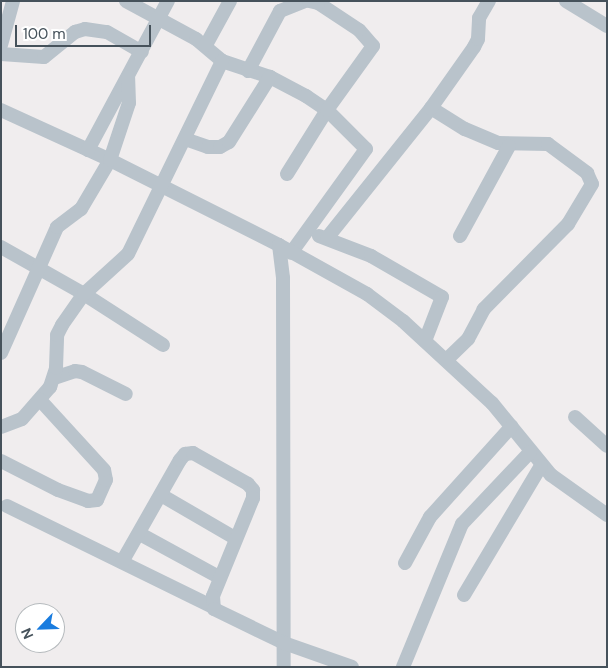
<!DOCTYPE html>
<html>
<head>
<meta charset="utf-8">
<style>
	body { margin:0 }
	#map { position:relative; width:608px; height:668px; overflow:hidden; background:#f0edee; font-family:"DM Sans",sans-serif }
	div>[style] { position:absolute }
	.minor>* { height:14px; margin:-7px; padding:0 7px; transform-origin:7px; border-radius:7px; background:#b9c3cb }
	span { translate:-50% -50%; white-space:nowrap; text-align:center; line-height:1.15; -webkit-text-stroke:4px #fff; paint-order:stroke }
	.frame { position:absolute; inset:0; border:2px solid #46525b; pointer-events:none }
	.north { position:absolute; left:15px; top:603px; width:50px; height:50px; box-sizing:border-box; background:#fff; border:1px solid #b5babd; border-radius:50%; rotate:246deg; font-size:14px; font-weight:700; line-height:20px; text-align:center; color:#46525b }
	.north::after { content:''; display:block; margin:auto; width:18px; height:22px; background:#197cdf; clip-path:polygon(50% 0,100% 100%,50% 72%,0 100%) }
	.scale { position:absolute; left:15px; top:25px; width:136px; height:22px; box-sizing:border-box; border:2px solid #46525b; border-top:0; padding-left:6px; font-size:15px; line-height:18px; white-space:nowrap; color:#46525b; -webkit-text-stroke:4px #fff; paint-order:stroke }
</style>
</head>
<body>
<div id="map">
	<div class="minor">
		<i style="left:126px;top:1px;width:80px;rotate:28.5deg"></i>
		<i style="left:196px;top:39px;width:34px;rotate:40deg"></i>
		<i style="left:222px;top:61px;width:51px;rotate:18.4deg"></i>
		<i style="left:270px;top:77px;width:41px;rotate:27.8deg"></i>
		<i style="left:306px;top:96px;width:25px;rotate:34deg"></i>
		<i style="left:327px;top:110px;width:55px;rotate:45deg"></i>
		<i style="left:366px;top:149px;width:128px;rotate:125.8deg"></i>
		<i style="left:566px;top:1px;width:48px;rotate:31.4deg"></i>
		<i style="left:1px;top:45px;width:46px;rotate:-74.7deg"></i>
		<i style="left:206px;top:45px;width:50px;rotate:-61.4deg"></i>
		<i style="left:1px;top:54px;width:43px;rotate:4deg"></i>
		<i style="left:44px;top:57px;width:40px;rotate:-39deg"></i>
		<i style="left:75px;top:32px;width:10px;rotate:-17deg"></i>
		<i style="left:85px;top:29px;width:22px;rotate:8deg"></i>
		<i style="left:107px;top:32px;width:40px;rotate:29.7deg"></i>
		<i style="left:248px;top:71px;width:68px;rotate:-61.9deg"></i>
		<i style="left:280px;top:11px;width:27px;rotate:-22deg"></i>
		<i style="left:431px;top:108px;width:40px;rotate:32deg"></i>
		<i style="left:465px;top:129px;width:36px;rotate:23deg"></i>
		<i style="left:498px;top:143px;width:50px;rotate:1.1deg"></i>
		<i style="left:548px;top:144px;width:49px;rotate:36.6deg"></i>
		<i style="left:587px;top:173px;width:12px;rotate:66deg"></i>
		<i style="left:592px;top:184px;width:47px;rotate:121deg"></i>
		<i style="left:568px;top:224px;width:120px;rotate:134.7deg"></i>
		<i style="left:484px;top:309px;width:34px;rotate:118deg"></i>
		<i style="left:468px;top:339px;width:30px;rotate:136deg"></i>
		<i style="left:1px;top:110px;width:120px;rotate:24.6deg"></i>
		<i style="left:110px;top:160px;width:189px;rotate:26.7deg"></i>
		<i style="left:279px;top:245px;width:33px;rotate:83deg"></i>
		<i style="left:283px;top:278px;width:389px;rotate:89.9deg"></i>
		<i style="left:185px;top:139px;width:24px;rotate:19deg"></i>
		<i style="left:208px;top:147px;width:12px"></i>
		<i style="left:220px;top:147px;width:10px;rotate:-29deg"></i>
		<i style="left:229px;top:142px;width:77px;rotate:-57.8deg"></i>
		<i style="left:88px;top:150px;width:169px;rotate:-61.8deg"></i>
		<i style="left:287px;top:174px;width:75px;rotate:-58deg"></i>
		<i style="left:327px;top:110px;width:79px;rotate:-54.3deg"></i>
		<i style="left:373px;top:46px;width:21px;rotate:-131deg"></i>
		<i style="left:359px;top:30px;width:49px;rotate:-146.6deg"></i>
		<i style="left:318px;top:3px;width:9px;rotate:-167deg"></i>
		<i style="left:319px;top:236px;width:56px;rotate:21deg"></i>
		<i style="left:371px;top:256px;width:82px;rotate:30deg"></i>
		<i style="left:442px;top:297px;width:47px;rotate:111.1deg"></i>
		<i style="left:460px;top:236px;width:102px;rotate:-61.4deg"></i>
		<i style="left:327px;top:238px;width:166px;rotate:-51.3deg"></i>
		<i style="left:431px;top:108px;width:75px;rotate:-54.8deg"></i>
		<i style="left:474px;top:47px;width:9px;rotate:-63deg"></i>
		<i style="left:478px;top:39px;width:21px;rotate:-87deg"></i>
		<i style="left:479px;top:18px;width:20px;rotate:-60deg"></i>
		<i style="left:279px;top:245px;width:101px;rotate:29.1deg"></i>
		<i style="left:367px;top:294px;width:45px;rotate:36.9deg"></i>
		<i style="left:403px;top:321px;width:121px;rotate:42.7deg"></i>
		<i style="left:492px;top:403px;width:93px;rotate:50.7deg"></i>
		<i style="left:551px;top:475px;width:69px;rotate:35.5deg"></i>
		<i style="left:1px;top:247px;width:95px;rotate:29.5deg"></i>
		<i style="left:84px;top:294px;width:94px;rotate:32.8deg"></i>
		<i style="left:1px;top:353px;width:138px;rotate:-66deg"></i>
		<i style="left:57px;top:227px;width:30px;rotate:-37deg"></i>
		<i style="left:81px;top:209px;width:57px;rotate:-59.4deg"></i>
		<i style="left:110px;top:160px;width:60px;rotate:-71.6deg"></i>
		<i style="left:129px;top:103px;width:26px;rotate:-92deg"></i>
		<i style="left:54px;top:378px;width:22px;rotate:-18deg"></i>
		<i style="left:75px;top:371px;width:7px;rotate:8deg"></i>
		<i style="left:82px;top:372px;width:49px;rotate:26.6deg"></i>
		<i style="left:575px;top:417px;width:43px;rotate:42.2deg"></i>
		<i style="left:1px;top:427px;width:22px;rotate:-21deg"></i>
		<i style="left:22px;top:419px;width:43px;rotate:-48.8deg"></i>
		<i style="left:50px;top:387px;width:20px;rotate:-72deg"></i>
		<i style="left:56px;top:368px;width:33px;rotate:-88deg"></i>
		<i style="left:57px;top:335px;width:11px;rotate:-63deg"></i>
		<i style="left:62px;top:325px;width:38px;rotate:-55deg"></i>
		<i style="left:84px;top:294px;width:59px;rotate:-42.3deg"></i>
		<i style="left:128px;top:254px;width:215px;rotate:-64deg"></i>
		<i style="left:1px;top:461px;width:64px;rotate:27deg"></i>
		<i style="left:58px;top:490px;width:32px;rotate:20deg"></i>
		<i style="left:88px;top:501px;width:9px;rotate:-6deg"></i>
		<i style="left:97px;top:500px;width:22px;rotate:-66deg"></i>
		<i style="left:106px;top:480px;width:10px;rotate:-101deg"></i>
		<i style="left:104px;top:470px;width:95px;rotate:-132.4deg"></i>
		<i style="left:161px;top:495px;width:86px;rotate:30.2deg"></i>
		<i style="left:7px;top:506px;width:227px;rotate:26.1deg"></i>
		<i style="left:140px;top:534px;width:90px;rotate:28.6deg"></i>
		<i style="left:122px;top:562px;width:117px;rotate:-60.4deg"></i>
		<i style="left:180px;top:460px;width:8px;rotate:-50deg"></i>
		<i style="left:185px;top:454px;width:8px;rotate:-7deg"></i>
		<i style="left:193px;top:453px;width:63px;rotate:29.4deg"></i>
		<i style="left:248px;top:484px;width:8px;rotate:50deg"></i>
		<i style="left:253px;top:490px;width:8px;rotate:90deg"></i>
		<i style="left:253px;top:498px;width:106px;rotate:112.2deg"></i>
		<i style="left:213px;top:596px;width:13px;rotate:86deg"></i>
		<i style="left:214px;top:609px;width:78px;rotate:25.9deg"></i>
		<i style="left:284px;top:643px;width:72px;rotate:19.4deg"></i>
		<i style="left:405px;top:563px;width:52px;rotate:-61.5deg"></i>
		<i style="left:430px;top:517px;width:122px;rotate:-48deg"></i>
		<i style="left:464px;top:595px;width:150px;rotate:-59.2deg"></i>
		<i style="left:403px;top:667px;width:155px;rotate:-67.6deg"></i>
		<i style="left:462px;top:524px;width:99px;rotate:-46.6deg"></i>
	</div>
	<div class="frame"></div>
	<div class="north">N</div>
	<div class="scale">100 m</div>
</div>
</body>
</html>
